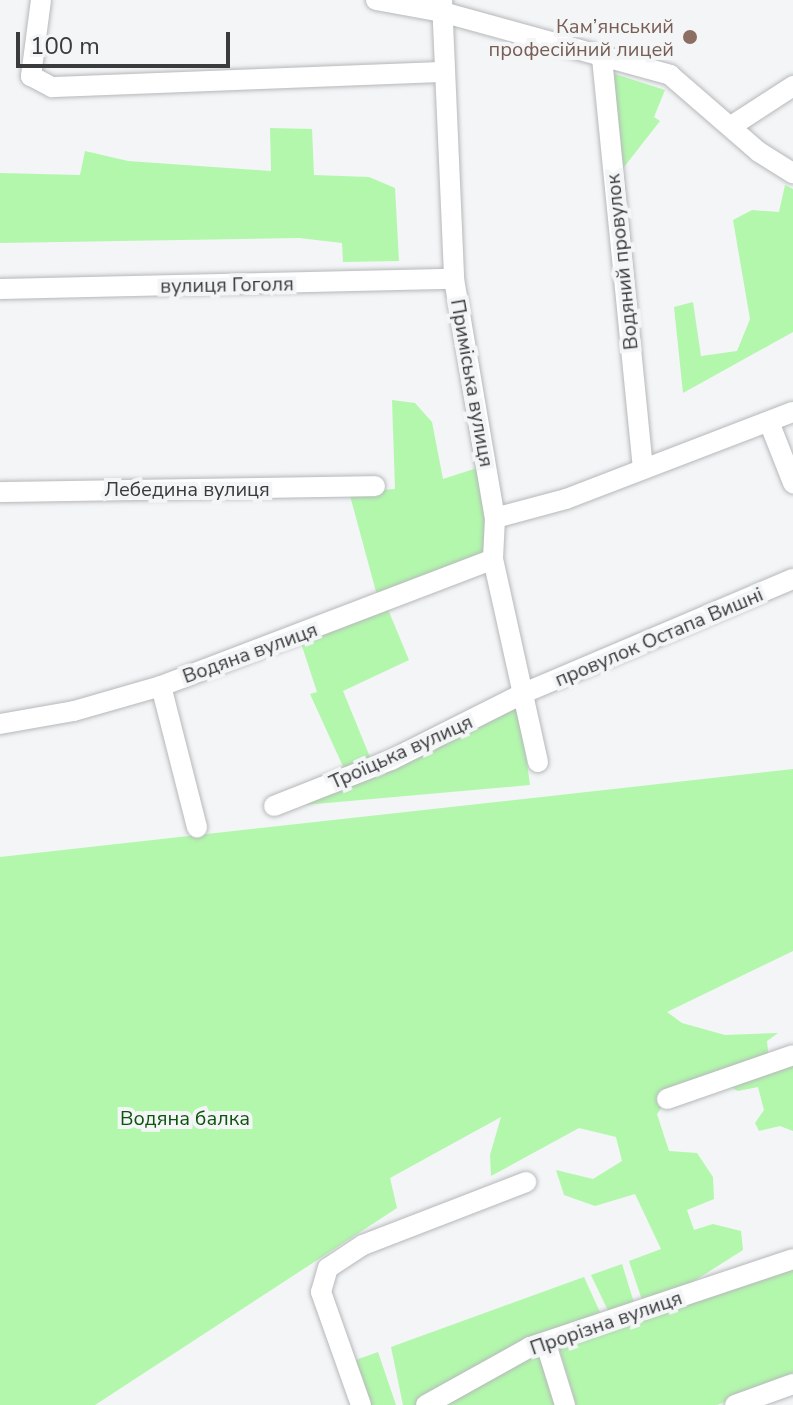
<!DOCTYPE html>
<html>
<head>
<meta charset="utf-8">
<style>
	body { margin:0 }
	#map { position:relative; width:793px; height:1405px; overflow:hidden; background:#f3f5f7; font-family:"Nunito Sans",sans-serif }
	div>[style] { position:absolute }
	.green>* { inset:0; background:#b3f7ad }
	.roads { filter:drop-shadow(0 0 2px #b6b8ba) drop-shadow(0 0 2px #b6b8ba) }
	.minor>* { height:20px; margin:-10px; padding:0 10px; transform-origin:10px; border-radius:10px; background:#fff }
	.dots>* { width:22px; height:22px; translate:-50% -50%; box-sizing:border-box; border:4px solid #f3f5f7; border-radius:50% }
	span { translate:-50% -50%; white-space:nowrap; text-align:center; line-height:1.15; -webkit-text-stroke:8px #f3f5f7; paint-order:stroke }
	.education-label { font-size:20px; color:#785e54 }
	.right { translate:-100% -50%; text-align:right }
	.street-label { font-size:20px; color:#3a3b3c }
	.park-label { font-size:20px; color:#0c530b }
	.scale { position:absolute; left:16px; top:32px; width:214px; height:36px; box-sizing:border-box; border:4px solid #3a3b3c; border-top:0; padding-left:10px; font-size:24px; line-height:28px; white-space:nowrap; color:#3a3b3c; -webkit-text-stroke:6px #f3f5f7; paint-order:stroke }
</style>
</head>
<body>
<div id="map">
	<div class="green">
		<i style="clip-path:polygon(615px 74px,665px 90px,654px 117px,660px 121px,617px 176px,607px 77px)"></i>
		<i style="clip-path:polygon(270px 128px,312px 129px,314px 175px,369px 177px,395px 188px,399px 261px,343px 262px,342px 243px,299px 238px,0 243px,0 173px,80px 175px,85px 151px,128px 161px,271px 171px)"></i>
		<i style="clip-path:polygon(785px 185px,793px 189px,793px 332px,683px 393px,674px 307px,693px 302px,701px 356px,737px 351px,750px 319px,733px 220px,752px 210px,779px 212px)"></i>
		<i style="clip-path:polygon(392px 400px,415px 403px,432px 422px,443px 479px,480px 467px,490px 517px,488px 558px,378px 599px,349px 492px,395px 489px)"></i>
		<i style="clip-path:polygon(387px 607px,409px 660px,343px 691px,372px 762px,346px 773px,310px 694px,317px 692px,300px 640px)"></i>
		<i style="clip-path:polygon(519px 702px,530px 785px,293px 806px)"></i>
		<i style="clip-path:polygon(793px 769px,793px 951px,667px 1012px,682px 1023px,725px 1035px,778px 1033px,767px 1041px,769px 1062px,668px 1099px,657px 1114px,669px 1151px,697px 1153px,713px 1177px,714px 1199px,687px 1210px,694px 1230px,713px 1224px,741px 1231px,743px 1250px,672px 1295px,644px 1306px,629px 1261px,661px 1249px,635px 1194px,595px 1206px,564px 1195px,556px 1170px,593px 1179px,622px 1161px,616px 1137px,579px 1128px,491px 1176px,490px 1155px,501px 1117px,390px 1178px,397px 1208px,95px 1405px,0 1405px,0 857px)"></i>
		<i style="clip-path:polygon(793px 1066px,793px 1131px,780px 1126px,759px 1131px,755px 1123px,764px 1110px,758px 1087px,738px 1091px,730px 1087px)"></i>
		<i style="clip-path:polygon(793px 1263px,793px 1377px,717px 1405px,576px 1405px,559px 1348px)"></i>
		<i style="clip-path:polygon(622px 1264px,636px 1309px,611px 1317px,591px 1275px)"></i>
		<i style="clip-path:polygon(584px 1277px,604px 1321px,419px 1405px,403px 1405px,391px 1347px)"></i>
		<i style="clip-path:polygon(543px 1349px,556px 1405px,441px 1405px)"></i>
		<i style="clip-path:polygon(378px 1352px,396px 1405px,367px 1405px,353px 1361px)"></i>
	</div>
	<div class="roads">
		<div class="minor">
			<i style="left:41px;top:0;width:77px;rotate:97.5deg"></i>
			<i style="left:31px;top:76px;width:24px;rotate:28deg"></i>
			<i style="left:52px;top:87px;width:392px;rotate:-2.2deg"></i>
			<i style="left:376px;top:0;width:67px;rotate:10.3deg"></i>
			<i style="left:442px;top:12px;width:237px;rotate:15.4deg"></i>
			<i style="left:670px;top:75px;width:118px;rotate:40.9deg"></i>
			<i style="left:759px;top:152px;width:40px;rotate:32deg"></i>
			<i style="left:442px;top:0;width:279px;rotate:87.5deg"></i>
			<i style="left:454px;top:279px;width:242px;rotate:80.3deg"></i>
			<i style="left:495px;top:518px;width:41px;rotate:92.8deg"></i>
			<i style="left:493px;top:559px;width:208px;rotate:77.5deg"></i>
			<i style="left:602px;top:58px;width:410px;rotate:84.3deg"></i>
			<i style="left:733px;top:125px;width:72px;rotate:-33deg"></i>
			<i style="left:0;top:289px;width:454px;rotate:-1.3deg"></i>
			<i style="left:769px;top:422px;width:66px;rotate:68.5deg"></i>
			<i style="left:0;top:492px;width:375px;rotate:-0.9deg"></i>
			<i style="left:495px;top:518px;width:73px;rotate:-15deg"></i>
			<i style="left:566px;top:499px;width:243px;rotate:-21deg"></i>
			<i style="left:161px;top:686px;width:146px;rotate:75.7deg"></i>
			<i style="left:0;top:724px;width:75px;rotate:-10deg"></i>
			<i style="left:74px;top:711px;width:91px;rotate:-16deg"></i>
			<i style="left:161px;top:686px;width:355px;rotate:-20.9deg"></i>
			<i style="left:274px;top:806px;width:126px;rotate:-21.5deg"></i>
			<i style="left:391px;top:760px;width:149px;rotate:-26.7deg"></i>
			<i style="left:524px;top:693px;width:292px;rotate:-23deg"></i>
			<i style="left:667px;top:1099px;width:133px;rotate:-19.2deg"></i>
			<i style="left:546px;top:1344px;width:64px;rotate:72.7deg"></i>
			<i style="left:361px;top:1405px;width:120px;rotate:-109.5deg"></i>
			<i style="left:321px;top:1292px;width:25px;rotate:-74deg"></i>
			<i style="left:328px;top:1268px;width:42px;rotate:-33.3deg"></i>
			<i style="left:363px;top:1245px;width:175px;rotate:-21.1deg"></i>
			<i style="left:426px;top:1405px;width:119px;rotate:-29.1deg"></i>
			<i style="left:530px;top:1347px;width:277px;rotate:-18.5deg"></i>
			<i style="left:735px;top:1405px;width:62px;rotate:-19.9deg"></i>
		</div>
	</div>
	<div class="dots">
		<i style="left:690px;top:37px;background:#8d6e63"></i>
	</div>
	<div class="education-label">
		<span class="right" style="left:674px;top:38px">Кам’янський<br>професійний лицей</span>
	</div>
	<div class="street-label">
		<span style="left:622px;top:262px;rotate:-96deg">Водяний провулок</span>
		<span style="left:227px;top:285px;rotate:-1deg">вулиця Гоголя</span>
		<span style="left:472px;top:383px;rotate:80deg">Приміська вулиця</span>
		<span style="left:187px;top:489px">Лебедина вулиця</span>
		<span style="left:659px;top:637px;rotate:-23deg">провулок Остапа Вишні</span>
		<span style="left:250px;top:653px;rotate:-20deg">Водяна вулиця</span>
		<span style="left:401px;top:752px;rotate:-24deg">Троїцька вулиця</span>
		<span style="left:606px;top:1323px;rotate:-19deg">Прорізна вулиця</span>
	</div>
	<div class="park-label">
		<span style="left:185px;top:1118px">Водяна балка</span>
	</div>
	<div class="scale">100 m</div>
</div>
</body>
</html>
